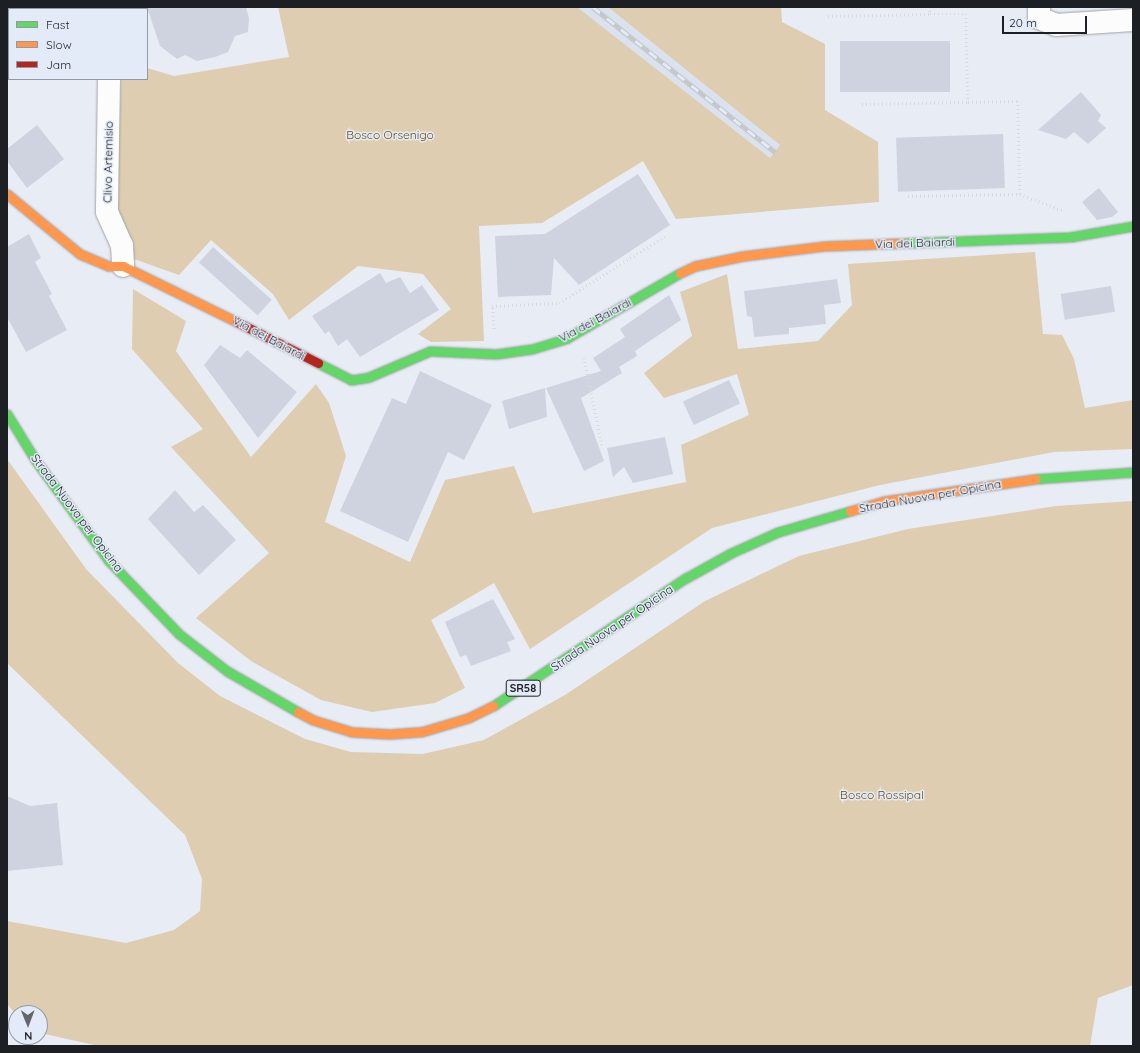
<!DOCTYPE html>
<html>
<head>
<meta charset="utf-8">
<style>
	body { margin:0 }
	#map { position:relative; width:1140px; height:1053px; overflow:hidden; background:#e8ecf4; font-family:Quicksand,sans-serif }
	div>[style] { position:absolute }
	.built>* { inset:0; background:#dae1ef }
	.green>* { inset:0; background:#decdb1 }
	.building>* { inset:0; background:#ced3df; transform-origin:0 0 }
	.path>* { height:2.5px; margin-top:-1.25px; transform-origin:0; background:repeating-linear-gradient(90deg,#d9dadc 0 1px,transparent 0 4px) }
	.roads { filter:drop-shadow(0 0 1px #a0a3a8) drop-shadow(0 0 1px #a0a3a8) }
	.street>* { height:22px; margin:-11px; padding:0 11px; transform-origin:11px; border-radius:11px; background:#fcfcfd }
	.fast>* { height:9px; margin:-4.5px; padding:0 4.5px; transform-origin:4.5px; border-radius:4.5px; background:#63d668 }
	.slow>* { height:9px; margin:-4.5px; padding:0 4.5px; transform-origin:4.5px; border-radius:4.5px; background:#ff974d }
	.jam>* { height:9px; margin:-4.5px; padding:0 4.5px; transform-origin:4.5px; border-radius:4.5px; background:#b3261e }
	.rail>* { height:4.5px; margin-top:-2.25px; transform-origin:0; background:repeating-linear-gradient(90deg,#e4ebf8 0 9px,#c4c6c8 0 18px); box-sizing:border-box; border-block:1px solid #c4c6c8 }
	span { translate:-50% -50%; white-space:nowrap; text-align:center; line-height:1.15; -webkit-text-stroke:3px #e4ebf8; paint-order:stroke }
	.shield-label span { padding:1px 3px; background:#e4ebf8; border:1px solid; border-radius:3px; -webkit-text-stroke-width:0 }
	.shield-label { font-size:11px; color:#1c1f23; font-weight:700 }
	.park-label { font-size:12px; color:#6a4d0f }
	.street-label { font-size:12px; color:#1c1f23 }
	.frame { position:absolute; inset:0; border:8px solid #1c1f23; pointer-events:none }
	.legend { position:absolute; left:8px; top:8px; width:140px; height:72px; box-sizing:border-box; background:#e4ebf8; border:1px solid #9499a3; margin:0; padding:5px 7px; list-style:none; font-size:12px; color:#1c1f23 }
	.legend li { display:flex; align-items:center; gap:8px; height:20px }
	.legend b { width:20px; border:1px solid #9499a3 }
	.north { position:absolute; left:8px; top:1005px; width:40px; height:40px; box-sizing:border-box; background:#e4ebf8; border:1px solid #9499a3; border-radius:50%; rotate:179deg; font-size:11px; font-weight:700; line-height:16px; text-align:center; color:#1c1f23 }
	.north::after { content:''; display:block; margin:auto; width:14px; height:18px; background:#63676c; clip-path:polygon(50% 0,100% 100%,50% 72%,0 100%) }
	.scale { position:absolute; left:1002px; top:16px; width:85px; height:18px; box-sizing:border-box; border:2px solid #1c1f23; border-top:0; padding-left:5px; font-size:12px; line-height:14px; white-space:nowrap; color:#1c1f23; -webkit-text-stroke:3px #e4ebf8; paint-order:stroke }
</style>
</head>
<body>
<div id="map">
	<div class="built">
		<i style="clip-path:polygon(577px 7px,608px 7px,780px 145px,770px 158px)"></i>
	</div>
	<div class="green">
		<i style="clip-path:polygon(278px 7px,577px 7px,770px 158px,780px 145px,608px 7px,781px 7px,782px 22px,825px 44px,825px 110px,878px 142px,879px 202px,676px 219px,643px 161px,542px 223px,479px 226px,484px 341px,431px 342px,418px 334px,451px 309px,423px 274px,358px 266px,289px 320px,273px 294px,211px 240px,179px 275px,134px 259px,116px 208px,121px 79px,147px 79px,147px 68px,174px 76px,289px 57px)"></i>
		<i style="clip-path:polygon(1035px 252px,1043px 334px,1062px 335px,1074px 359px,1085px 408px,1133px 400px,1133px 449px,1054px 452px,880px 485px,712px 528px,530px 649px,494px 583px,431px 620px,465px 688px,435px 703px,372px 712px,321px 700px,251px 661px,196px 618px,269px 553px,171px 447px,203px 429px,132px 349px,133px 289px,186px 321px,176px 351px,251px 457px,316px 384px,329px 403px,346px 456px,325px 522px,410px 562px,445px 480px,514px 466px,533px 513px,686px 482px,681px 445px,749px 415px,737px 374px,664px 398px,644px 373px,692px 336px,680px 292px,727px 274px,738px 349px,818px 341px,852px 305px,848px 264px)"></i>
		<i style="clip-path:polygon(7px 459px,86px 569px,178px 663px,220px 696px,305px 739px,351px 752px,423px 754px,484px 740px,565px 695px,705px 601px,799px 556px,908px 529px,1056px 506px,1133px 501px,1133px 985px,1098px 998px,1090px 1046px,99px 1046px,40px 1033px,40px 1013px,16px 1014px,7px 1004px,7px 921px,126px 943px,174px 930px,200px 911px,202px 879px,185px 835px,7px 663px)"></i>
	</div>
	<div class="building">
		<i style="clip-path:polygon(147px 7px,246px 7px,249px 18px,248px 32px,235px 36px,228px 52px,215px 57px,197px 61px,185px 55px,177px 59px,160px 46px)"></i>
		<i style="left:950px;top:41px;width:51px;height:110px;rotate:90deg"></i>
		<i style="clip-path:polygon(1081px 92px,1101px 115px,1098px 121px,1106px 128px,1088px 144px,1074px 132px,1066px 139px,1038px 130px)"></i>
		<i style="clip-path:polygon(37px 125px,64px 159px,27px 188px,7px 161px,7px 149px)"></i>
		<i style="left:1003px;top:134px;width:54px;height:107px;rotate:88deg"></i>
		<i style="clip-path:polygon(638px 174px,670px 225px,579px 285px,554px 258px,551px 295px,498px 297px,495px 236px,545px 234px)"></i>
		<i style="clip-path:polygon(1099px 188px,1118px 212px,1112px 217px,1097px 220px,1082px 202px)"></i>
		<i style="clip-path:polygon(29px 234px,41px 258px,35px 262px,52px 294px,49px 296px,67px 330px,26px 352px,7px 317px,7px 247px)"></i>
		<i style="left:213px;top:247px;width:79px;height:21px;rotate:42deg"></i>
		<i style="clip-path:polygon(380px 273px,386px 283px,400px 277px,410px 293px,422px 285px,439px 310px,360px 357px,347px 339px,338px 346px,329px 331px,325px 334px,312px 316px)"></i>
		<i style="clip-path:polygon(837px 279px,841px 303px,824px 305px,826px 324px,789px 328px,789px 334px,754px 337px,752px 317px,747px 316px,744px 291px)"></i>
		<i style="left:1111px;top:286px;width:26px;height:51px;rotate:81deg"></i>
		<i style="clip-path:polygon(669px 295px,681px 320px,635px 351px,637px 356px,619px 367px,622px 373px,581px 398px,604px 461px,584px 471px,546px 388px,601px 371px,593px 358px,625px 337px,620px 329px)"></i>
		<i style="clip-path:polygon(220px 345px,240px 358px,247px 350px,297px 392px,258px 438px,204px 365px)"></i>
		<i style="clip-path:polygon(420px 371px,492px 405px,464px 460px,448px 452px,408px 542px,340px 511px,392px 398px,406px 404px)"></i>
		<i style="left:729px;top:380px;width:26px;height:51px;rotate:65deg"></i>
		<i style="clip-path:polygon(545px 388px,547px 417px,509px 429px,502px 401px)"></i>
		<i style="clip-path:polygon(665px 437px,673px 474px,633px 483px,624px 467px,613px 477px,607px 448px)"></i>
		<i style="clip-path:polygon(175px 490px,194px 512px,203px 505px,236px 540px,199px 575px,148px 519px)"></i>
		<i style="clip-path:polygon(493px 599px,515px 639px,507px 642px,511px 651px,471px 666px,466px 655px,460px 657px,445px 622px)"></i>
		<i style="clip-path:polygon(7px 796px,30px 806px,57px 803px,63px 865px,7px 871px)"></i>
	</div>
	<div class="path">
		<i style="left:930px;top:7px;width:7px;rotate:90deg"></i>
		<i style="left:930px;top:14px;width:36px"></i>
		<i style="left:966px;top:14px;width:88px;rotate:88.7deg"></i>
		<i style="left:968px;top:102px;width:50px;rotate:-1.1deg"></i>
		<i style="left:1018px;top:101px;width:93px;rotate:88.8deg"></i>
		<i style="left:1020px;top:194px;width:45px;rotate:20.9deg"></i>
		<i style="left:828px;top:16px;width:102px;rotate:-1.1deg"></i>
		<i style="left:862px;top:104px;width:106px;rotate:-1.1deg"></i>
		<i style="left:908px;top:196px;width:112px;rotate:-1deg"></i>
		<i style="left:494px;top:329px;width:23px;rotate:-95deg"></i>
		<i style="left:492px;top:306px;width:67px;rotate:-2.6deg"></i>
		<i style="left:559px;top:303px;width:125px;rotate:-32.3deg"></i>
		<i style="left:584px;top:358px;width:89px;rotate:78.3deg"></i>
	</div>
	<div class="roads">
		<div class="street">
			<i style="left:105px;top:7px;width:2px;rotate:90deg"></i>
			<i style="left:1039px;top:7px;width:11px;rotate:90deg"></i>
			<i style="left:1039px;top:18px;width:18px;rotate:22deg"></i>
			<i style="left:1056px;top:25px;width:77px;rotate:-3.7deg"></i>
			<i style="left:109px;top:79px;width:133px;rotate:90.9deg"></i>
			<i style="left:107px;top:212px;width:36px;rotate:66deg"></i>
			<i style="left:122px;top:245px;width:21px;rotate:87deg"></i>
		</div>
		<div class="fast">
			<i style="left:903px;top:243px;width:167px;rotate:-2.1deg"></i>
			<i style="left:1070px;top:237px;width:64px;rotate:-9.9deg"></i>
			<i style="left:318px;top:363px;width:37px;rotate:27deg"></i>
			<i style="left:351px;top:380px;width:18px;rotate:-9deg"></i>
			<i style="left:369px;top:377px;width:66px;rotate:-23.1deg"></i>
			<i style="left:430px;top:351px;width:66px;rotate:2.6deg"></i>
			<i style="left:496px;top:354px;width:36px;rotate:-8deg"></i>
			<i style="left:532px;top:349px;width:37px;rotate:-17deg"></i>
			<i style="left:567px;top:338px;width:130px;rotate:-29.9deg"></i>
			<i style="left:7px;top:414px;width:55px;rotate:58.3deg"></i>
			<i style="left:36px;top:461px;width:124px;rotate:53.9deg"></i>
			<i style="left:109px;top:561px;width:101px;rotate:46.2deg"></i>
			<i style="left:179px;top:634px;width:61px;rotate:37.6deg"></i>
			<i style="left:227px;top:671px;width:82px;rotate:30deg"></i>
			<i style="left:1035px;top:479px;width:98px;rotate:-4.1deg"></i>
			<i style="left:493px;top:706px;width:232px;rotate:-33.6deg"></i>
			<i style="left:686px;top:578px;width:51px;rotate:-29.1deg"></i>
			<i style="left:731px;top:553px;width:51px;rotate:-24.1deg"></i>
			<i style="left:778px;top:532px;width:75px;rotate:-16.3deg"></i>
		</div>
		<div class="slow">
			<i style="left:7px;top:194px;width:94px;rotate:39.4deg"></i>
			<i style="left:80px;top:254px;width:30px;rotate:23deg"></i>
			<i style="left:108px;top:266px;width:15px"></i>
			<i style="left:123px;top:266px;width:127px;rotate:26.2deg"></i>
			<i style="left:680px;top:273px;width:17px;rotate:-25deg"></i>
			<i style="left:695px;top:266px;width:49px;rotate:-11.8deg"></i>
			<i style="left:743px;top:256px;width:83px;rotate:-7deg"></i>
			<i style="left:825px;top:246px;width:78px;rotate:-2.2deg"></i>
			<i style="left:850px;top:511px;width:35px;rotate:-16deg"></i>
			<i style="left:884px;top:501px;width:153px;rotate:-8.3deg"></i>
			<i style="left:298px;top:712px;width:17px;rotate:28deg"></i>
			<i style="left:313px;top:720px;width:41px;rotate:17.1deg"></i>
			<i style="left:352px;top:732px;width:38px;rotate:3deg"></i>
			<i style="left:390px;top:734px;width:31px;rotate:-4deg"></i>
			<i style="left:421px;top:732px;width:49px;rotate:-16.6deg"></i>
			<i style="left:468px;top:718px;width:28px;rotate:-26deg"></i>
		</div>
		<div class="jam">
			<i style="left:237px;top:322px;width:91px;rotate:26.8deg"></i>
		</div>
	</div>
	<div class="rail">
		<i style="left:593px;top:7px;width:233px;rotate:38.5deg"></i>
	</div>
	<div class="shield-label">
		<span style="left:523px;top:688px">SR58</span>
	</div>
	<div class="park-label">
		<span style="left:390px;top:135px">Bosco Orsenigo</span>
		<span style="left:882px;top:795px">Bosco Rossipal</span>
	</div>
	<div class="street-label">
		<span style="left:108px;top:162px;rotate:-89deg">Clivo Artemisio</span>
		<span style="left:915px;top:243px;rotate:-2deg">Via dei Baiardi</span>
		<span style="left:595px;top:320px;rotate:-28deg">Via dei Baiardi</span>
		<span style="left:269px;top:338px;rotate:28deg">Via dei Baiardi</span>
		<span style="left:930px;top:496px;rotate:-10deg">Strada Nuova per Opicina</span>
		<span style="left:77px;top:513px;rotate:53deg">Strada Nuova per Opicina</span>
		<span style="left:612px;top:628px;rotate:-34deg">Strada Nuova per Opicina</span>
	</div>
	<div class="frame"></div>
	<ul class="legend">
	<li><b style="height:5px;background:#63d668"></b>Fast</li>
	<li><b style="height:5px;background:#ff974d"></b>Slow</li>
	<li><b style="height:5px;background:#b3261e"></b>Jam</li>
	</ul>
	<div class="north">N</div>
	<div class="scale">20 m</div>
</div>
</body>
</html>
